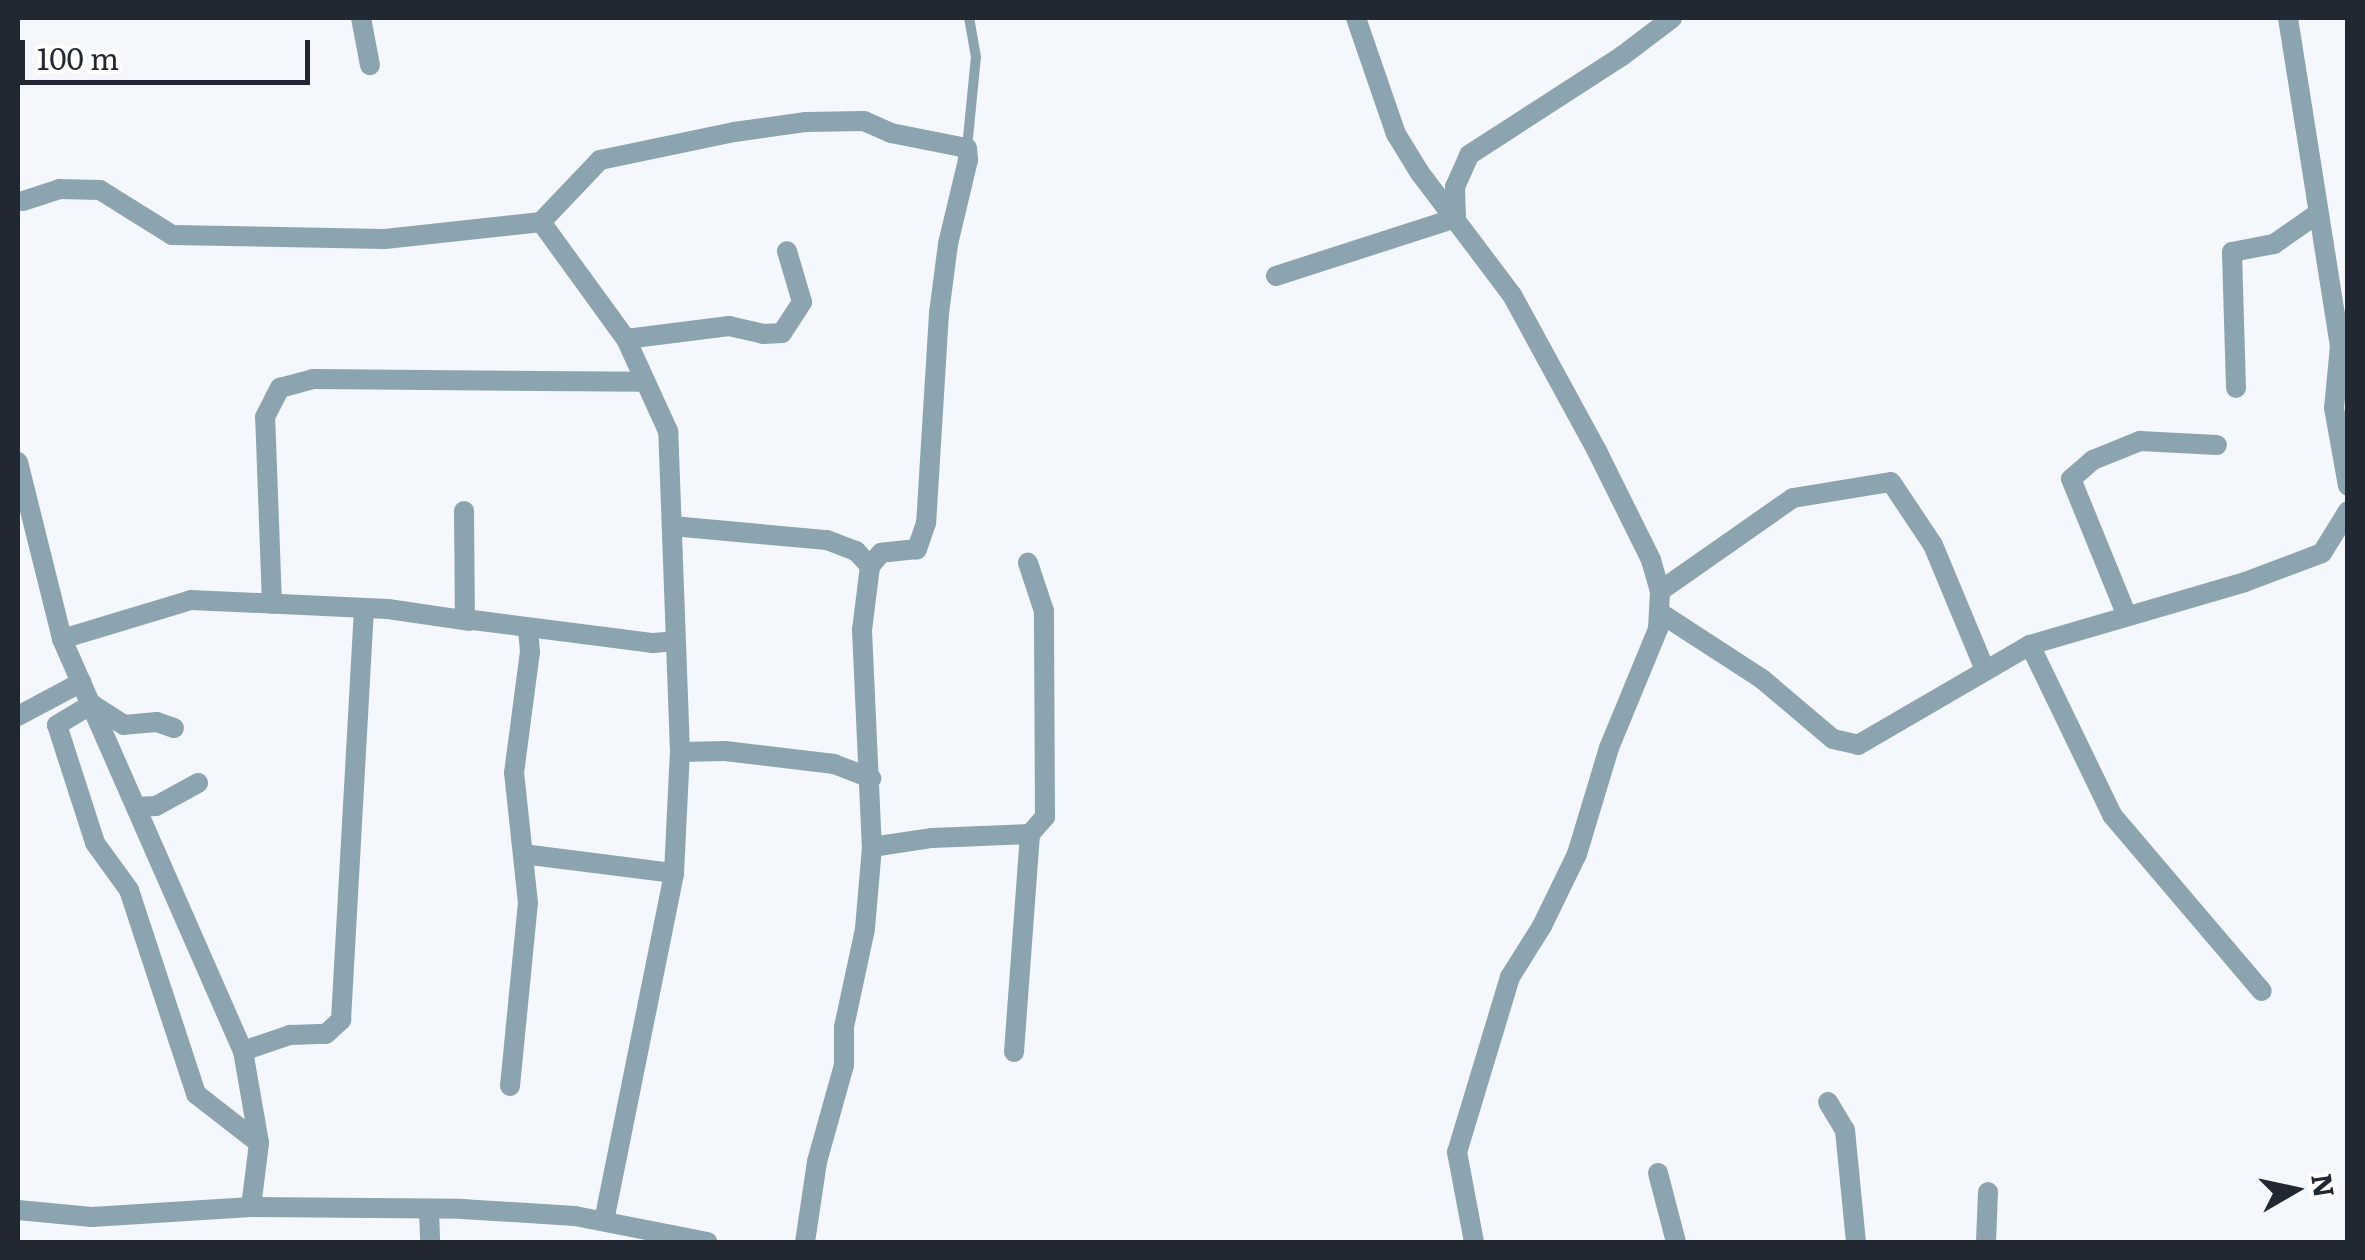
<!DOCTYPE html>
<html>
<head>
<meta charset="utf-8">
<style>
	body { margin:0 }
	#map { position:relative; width:2365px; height:1260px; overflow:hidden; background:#f4f7fc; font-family:Literata,serif }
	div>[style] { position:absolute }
	.service>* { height:10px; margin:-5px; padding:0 5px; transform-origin:5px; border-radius:5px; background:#8ca4af }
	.minor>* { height:20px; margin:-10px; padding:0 10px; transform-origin:10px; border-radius:10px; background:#8ca4af }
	span { translate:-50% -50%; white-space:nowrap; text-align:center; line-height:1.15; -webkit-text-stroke:8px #fff; paint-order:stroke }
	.frame { position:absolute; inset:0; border:20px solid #222831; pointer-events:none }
	.north { position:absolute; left:2245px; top:1140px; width:100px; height:100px; -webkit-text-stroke:8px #fff; paint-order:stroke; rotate:81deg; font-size:28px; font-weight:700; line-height:40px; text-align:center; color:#222831 }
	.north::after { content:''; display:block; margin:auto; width:35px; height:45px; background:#222831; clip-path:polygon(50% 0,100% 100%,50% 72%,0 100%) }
	.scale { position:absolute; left:20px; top:40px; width:290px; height:45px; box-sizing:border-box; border:5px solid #222831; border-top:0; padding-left:12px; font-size:30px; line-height:35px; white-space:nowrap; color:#222831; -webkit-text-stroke:8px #fff; paint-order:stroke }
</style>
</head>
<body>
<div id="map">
	<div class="service">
		<i style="left:967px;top:148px;width:91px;rotate:-84.4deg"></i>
		<i style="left:976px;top:57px;width:40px;rotate:-100deg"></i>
	</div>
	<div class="minor">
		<i style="left:361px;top:18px;width:48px;rotate:79.2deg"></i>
		<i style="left:1356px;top:18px;width:123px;rotate:71deg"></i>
		<i style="left:1396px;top:134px;width:46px;rotate:58.4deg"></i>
		<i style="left:1420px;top:173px;width:153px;rotate:53deg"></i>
		<i style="left:1512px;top:295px;width:178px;rotate:61.4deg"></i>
		<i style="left:1597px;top:451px;width:122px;rotate:63.6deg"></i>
		<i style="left:1651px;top:560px;width:32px;rotate:74deg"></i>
		<i style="left:1660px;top:591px;width:38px;rotate:93deg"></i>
		<i style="left:1658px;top:629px;width:129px;rotate:112.4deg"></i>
		<i style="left:1609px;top:748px;width:111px;rotate:106.8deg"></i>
		<i style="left:1577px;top:854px;width:80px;rotate:115.9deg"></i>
		<i style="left:1542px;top:926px;width:60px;rotate:122.1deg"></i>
		<i style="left:1510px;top:977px;width:183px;rotate:106.8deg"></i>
		<i style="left:1457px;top:1152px;width:92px;rotate:79.3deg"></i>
		<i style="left:2288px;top:18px;width:332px;rotate:81deg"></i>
		<i style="left:2340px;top:346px;width:62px;rotate:95.5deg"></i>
		<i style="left:2334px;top:408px;width:79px;rotate:79.8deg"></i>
		<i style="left:23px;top:201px;width:38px;rotate:-18deg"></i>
		<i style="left:59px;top:189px;width:41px;rotate:1.4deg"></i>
		<i style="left:100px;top:190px;width:85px;rotate:32deg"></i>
		<i style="left:172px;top:235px;width:213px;rotate:1.1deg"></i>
		<i style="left:385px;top:239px;width:157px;rotate:-6.2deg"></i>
		<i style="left:1456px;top:218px;width:31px;rotate:-92deg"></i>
		<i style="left:1455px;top:187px;width:35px;rotate:-66deg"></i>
		<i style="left:1469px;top:155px;width:182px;rotate:-32.9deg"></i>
		<i style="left:1622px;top:56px;width:63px;rotate:-37.2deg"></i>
		<i style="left:1276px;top:276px;width:189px;rotate:-17.9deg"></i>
		<i style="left:626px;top:339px;width:104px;rotate:-7.2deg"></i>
		<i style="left:729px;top:326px;width:35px;rotate:13deg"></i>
		<i style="left:763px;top:334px;width:19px;rotate:-3deg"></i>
		<i style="left:782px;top:333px;width:37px;rotate:-57deg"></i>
		<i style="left:802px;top:302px;width:53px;rotate:-106.4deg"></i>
		<i style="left:2236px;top:388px;width:136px;rotate:-91.7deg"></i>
		<i style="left:2232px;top:252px;width:43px;rotate:-10.8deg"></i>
		<i style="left:2274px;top:244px;width:52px;rotate:-34.9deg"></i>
		<i style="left:18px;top:462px;width:182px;rotate:76deg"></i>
		<i style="left:62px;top:639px;width:450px;rotate:66.3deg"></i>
		<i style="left:243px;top:1051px;width:93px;rotate:80.1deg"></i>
		<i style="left:259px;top:1143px;width:64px;rotate:97.1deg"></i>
		<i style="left:464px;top:511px;width:108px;rotate:89.5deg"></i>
		<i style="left:465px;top:619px;width:190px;rotate:7.3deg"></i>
		<i style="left:653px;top:643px;width:21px;rotate:-5deg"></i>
		<i style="left:672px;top:526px;width:156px;rotate:5.2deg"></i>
		<i style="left:827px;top:540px;width:31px;rotate:21deg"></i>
		<i style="left:856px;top:551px;width:21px;rotate:47deg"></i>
		<i style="left:1660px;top:591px;width:162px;rotate:-35deg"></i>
		<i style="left:1793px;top:498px;width:99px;rotate:-9.3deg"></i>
		<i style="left:1891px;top:482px;width:76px;rotate:56.3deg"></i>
		<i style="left:1933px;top:545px;width:135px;rotate:67.4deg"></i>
		<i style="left:272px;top:604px;width:187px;rotate:-92.1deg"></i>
		<i style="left:265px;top:417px;width:33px;rotate:-63deg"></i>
		<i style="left:280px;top:388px;width:34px;rotate:-15deg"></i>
		<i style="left:313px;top:379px;width:329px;rotate:0.5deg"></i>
		<i style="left:1662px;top:614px;width:119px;rotate:33deg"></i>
		<i style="left:1762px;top:679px;width:93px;rotate:40.2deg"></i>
		<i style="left:1833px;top:739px;width:26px;rotate:13deg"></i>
		<i style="left:1858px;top:745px;width:199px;rotate:-30.2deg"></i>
		<i style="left:2030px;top:645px;width:224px;rotate:-16.3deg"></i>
		<i style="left:2245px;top:582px;width:82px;rotate:-20.6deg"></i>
		<i style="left:2322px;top:553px;width:49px;rotate:-58.2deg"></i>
		<i style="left:2127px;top:616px;width:148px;rotate:-112.2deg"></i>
		<i style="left:2071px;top:479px;width:29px;rotate:-41deg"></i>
		<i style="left:2093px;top:460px;width:51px;rotate:-22deg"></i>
		<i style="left:2140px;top:441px;width:77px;rotate:3deg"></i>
		<i style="left:62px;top:639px;width:135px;rotate:-16.8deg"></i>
		<i style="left:191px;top:600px;width:197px;rotate:2.6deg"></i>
		<i style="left:388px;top:609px;width:82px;rotate:8.4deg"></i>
		<i style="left:2030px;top:645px;width:189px;rotate:64.2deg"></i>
		<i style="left:2112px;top:815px;width:231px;rotate:49.6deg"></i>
		<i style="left:18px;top:716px;width:72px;rotate:-28deg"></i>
		<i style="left:174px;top:728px;width:18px;rotate:-161deg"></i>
		<i style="left:157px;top:722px;width:33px;rotate:175deg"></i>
		<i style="left:124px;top:725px;width:38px;rotate:-147deg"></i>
		<i style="left:92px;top:704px;width:41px;rotate:149deg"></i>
		<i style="left:57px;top:725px;width:124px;rotate:72.1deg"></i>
		<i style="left:95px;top:843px;width:58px;rotate:54.1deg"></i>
		<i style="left:129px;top:890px;width:215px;rotate:71.8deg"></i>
		<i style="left:196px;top:1094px;width:80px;rotate:37.9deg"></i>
		<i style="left:680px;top:752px;width:45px;rotate:-1.3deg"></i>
		<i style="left:725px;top:751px;width:110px;rotate:6.8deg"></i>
		<i style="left:834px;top:764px;width:40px;rotate:21deg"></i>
		<i style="left:137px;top:807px;width:19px;rotate:-3deg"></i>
		<i style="left:156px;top:806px;width:48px;rotate:-28.7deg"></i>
		<i style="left:872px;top:847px;width:61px;rotate:-8.5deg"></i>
		<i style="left:932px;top:838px;width:98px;rotate:-2.3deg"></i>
		<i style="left:1030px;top:834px;width:23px;rotate:-49deg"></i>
		<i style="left:1045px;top:817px;width:206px;rotate:-90.3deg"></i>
		<i style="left:1044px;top:611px;width:51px;rotate:-108.4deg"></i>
		<i style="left:523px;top:854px;width:152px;rotate:7.2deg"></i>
		<i style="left:243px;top:1051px;width:50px;rotate:-18.8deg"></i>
		<i style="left:290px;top:1035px;width:36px;rotate:-2deg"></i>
		<i style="left:326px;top:1034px;width:21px;rotate:-43deg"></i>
		<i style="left:341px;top:1020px;width:412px;rotate:-86.8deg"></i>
		<i style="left:1014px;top:1052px;width:219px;rotate:-85.8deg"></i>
		<i style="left:510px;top:1086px;width:184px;rotate:-84.4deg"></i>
		<i style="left:528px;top:903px;width:131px;rotate:-96.1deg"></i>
		<i style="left:514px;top:773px;width:122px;rotate:-82.5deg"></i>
		<i style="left:530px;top:652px;width:24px;rotate:-95deg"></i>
		<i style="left:1828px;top:1102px;width:33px;rotate:59deg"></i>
		<i style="left:1845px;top:1130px;width:113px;rotate:84.4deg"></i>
		<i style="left:1658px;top:1173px;width:71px;rotate:75.4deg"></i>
		<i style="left:429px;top:1209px;width:33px;rotate:88deg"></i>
		<i style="left:18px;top:1210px;width:74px;rotate:5.4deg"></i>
		<i style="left:92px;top:1217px;width:159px;rotate:-3.6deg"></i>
		<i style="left:251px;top:1207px;width:211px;rotate:0.5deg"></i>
		<i style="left:462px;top:1209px;width:113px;rotate:3.5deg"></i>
		<i style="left:575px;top:1216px;width:135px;rotate:11.1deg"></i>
		<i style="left:604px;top:1221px;width:355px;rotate:-78.6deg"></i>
		<i style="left:674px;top:873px;width:121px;rotate:-87.2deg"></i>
		<i style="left:680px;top:752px;width:321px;rotate:-92.1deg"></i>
		<i style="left:668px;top:431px;width:101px;rotate:-114.5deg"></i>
		<i style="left:626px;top:339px;width:145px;rotate:-126deg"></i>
		<i style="left:541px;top:222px;width:86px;rotate:-46.4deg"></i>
		<i style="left:600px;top:160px;width:137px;rotate:-11.8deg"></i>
		<i style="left:734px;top:132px;width:73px;rotate:-7.9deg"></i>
		<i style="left:806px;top:122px;width:58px;rotate:-1deg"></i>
		<i style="left:864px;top:121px;width:30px;rotate:24deg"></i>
		<i style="left:891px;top:133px;width:77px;rotate:11.2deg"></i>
		<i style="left:967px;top:148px;width:12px;rotate:85deg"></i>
		<i style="left:968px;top:160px;width:86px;rotate:103.4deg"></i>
		<i style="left:948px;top:244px;width:70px;rotate:97.4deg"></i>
		<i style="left:939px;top:313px;width:210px;rotate:93.5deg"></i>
		<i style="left:926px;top:523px;width:28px;rotate:109deg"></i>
		<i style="left:917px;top:549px;width:36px;rotate:174deg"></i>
		<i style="left:881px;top:553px;width:17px;rotate:130deg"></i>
		<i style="left:870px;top:566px;width:64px;rotate:97.1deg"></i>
		<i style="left:862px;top:630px;width:217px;rotate:87.4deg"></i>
		<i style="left:872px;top:847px;width:82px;rotate:94.9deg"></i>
		<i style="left:865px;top:929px;width:100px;rotate:102.1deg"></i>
		<i style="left:844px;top:1027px;width:38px;rotate:90deg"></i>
		<i style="left:844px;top:1065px;width:101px;rotate:105.6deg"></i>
		<i style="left:817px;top:1162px;width:81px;rotate:98.5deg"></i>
		<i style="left:1986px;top:1242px;width:50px;rotate:-87.7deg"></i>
	</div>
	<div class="frame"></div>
	<div class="north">N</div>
	<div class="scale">100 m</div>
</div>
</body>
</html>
